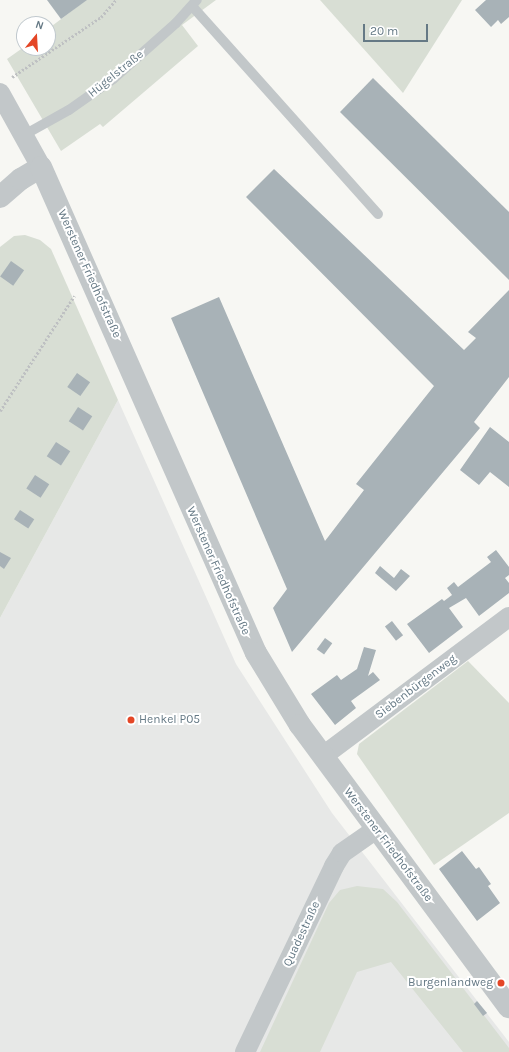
<!DOCTYPE html>
<html>
<head>
<meta charset="utf-8">
<style>
	body { margin:0 }
	#map { position:relative; width:509px; height:1052px; overflow:hidden; background:#f7f7f3; font-family:Karla,sans-serif }
	div>[style] { position:absolute }
	.built>* { inset:0; background:#e7e8e7 }
	.green>* { inset:0; background:#d8ded4 }
	.building>* { inset:0; background:#a8b2b7; transform-origin:0 0 }
	.path>* { height:2.5px; margin-top:-1.25px; transform-origin:0; background:repeating-linear-gradient(90deg,#bec0c2 0 2px,transparent 0 4px) }
	.service>* { height:10px; margin:-5px; padding:0 5px; transform-origin:5px; border-radius:5px; background:#c2c7c9 }
	.minor>* { height:20px; margin:-10px; padding:0 10px; transform-origin:10px; border-radius:10px; background:#c2c7c9 }
	.tertiary>* { height:22px; margin:-11px; padding:0 11px; transform-origin:11px; border-radius:11px; background:#c2c7c9 }
	.dots>* { width:11px; height:11px; translate:-50% -50%; box-sizing:border-box; border:2px solid #fff; border-radius:50% }
	span { translate:-50% -50%; white-space:nowrap; text-align:center; line-height:1.15; -webkit-text-stroke:4px #fff; paint-order:stroke }
	.street-label { font-size:12px; color:#657985 }
	.poi-label { font-size:12px; color:#657985 }
	.left { translate:0 -50%; text-align:left }
	.right { translate:-100% -50%; text-align:right }
	.north { position:absolute; left:16px; top:16px; width:40px; height:40px; box-sizing:border-box; background:#fff; border:1px solid #c1c9ce; border-radius:50%; rotate:18deg; font-size:11px; font-weight:700; line-height:16px; text-align:center; color:#657985 }
	.north::after { content:''; display:block; margin:auto; width:14px; height:18px; background:#e44626; clip-path:polygon(50% 0,100% 100%,50% 72%,0 100%) }
	.scale { position:absolute; left:363px; top:24px; width:65px; height:18px; box-sizing:border-box; border:2px solid #657985; border-top:0; padding-left:5px; font-size:12px; line-height:14px; white-space:nowrap; color:#657985; -webkit-text-stroke:3px #fff; paint-order:stroke }
</style>
</head>
<body>
<div id="map">
	<div class="built">
		<i style="clip-path:polygon(118px 400px,236px 664px,332px 813px,509px 1042px,509px 1052px,0 1052px,0 618px)"></i>
	</div>
	<div class="green">
		<i style="clip-path:polygon(86px 0,216px 0,182px 25px,198px 46px,103px 127px,100px 124px,61px 151px,7px 59px,24px 47px,48px 48px,48px 29px)"></i>
		<i style="clip-path:polygon(320px 0,462px 0,403px 93px)"></i>
		<i style="clip-path:polygon(25px 235px,40px 240px,51px 249px,118px 400px,0 618px,0 247px,14px 236px)"></i>
		<i style="clip-path:polygon(468px 661px,509px 703px,509px 813px,434px 865px,357px 754px,359px 744px)"></i>
		<i style="clip-path:polygon(357px 886px,383px 889px,397px 902px,509px 1048px,509px 1052px,463px 1052px,391px 962px,357px 972px,320px 1052px,260px 1052px,329px 903px,340px 890px)"></i>
	</div>
	<div class="building">
		<i style="clip-path:polygon(47px 0,87px 0,61px 19px)"></i>
		<i style="clip-path:polygon(486px 0,509px 0,509px 17px,501px 24px,498px 20px,491px 27px,475px 10px)"></i>
		<i style="clip-path:polygon(373px 78px,509px 212px,509px 280px,340px 112px)"></i>
		<i style="clip-path:polygon(274px 169px,464px 350px,476px 338px,468px 332px,509px 290px,509px 377px,474px 422px,480px 428px,292px 652px,273px 608px,287px 589px,171px 318px,219px 297px,325px 541px,364px 490px,356px 484px,434px 386px,246px 197px)"></i>
		<i style="left:11px;top:261px;width:16px;height:19px;rotate:35deg"></i>
		<i style="left:77px;top:373px;width:16px;height:17px;rotate:35deg"></i>
		<i style="left:78px;top:407px;width:17px;height:17px;rotate:33deg"></i>
		<i style="clip-path:polygon(490px 427px,509px 442px,509px 487px,490px 472px,479px 485px,460px 470px)"></i>
		<i style="left:56px;top:442px;width:17px;height:17px;rotate:33deg"></i>
		<i style="left:35px;top:475px;width:17px;height:16px;rotate:33deg"></i>
		<i style="left:20px;top:510px;width:17px;height:11px;rotate:33deg"></i>
		<i style="clip-path:polygon(496px 550px,509px 567px,509px 575px,505px 578px,509px 583px,509px 593px,479px 616px,466px 598px,449px 608px,463px 627px,429px 653px,407px 624px,442px 599px,444px 601px,452px 595px,447px 588px,454px 582px,458px 587px,491px 562px,487px 557px)"></i>
		<i style="clip-path:polygon(0 552px,11px 558px,4px 569px,0 566px)"></i>
		<i style="clip-path:polygon(380px 566px,394px 578px,401px 569px,410px 576px,396px 591px,375px 573px)"></i>
		<i style="left:392px;top:621px;width:18px;height:9px;rotate:52deg"></i>
		<i style="left:325px;top:638px;width:9px;height:14px;rotate:36deg"></i>
		<i style="clip-path:polygon(364px 647px,376px 650px,368px 676px,373px 672px,380px 680px,351px 701px,356px 708px,335px 725px,311px 694px,337px 675px,341px 680px,357px 669px)"></i>
		<i style="clip-path:polygon(462px 851px,476px 869px,479px 867px,491px 884px,488px 886px,500px 903px,477px 921px,439px 869px)"></i>
		<i style="clip-path:polygon(477px 1001px,487px 1013px,483px 1016px,474px 1004px)"></i>
	</div>
	<div class="path">
		<i style="left:12px;top:77px;width:107px;rotate:-34deg"></i>
		<i style="left:101px;top:17px;width:23px;rotate:-49deg"></i>
		<i style="left:0;top:411px;width:137px;rotate:-57.2deg"></i>
	</div>
	<div class="service">
		<i style="left:192px;top:6px;width:279px;rotate:48.2deg"></i>
		<i style="left:24px;top:135px;width:51px;rotate:-29.1deg"></i>
		<i style="left:69px;top:110px;width:54px;rotate:-35.2deg"></i>
		<i style="left:113px;top:79px;width:84px;rotate:-41.6deg"></i>
		<i style="left:176px;top:23px;width:31px;rotate:-48deg"></i>
	</div>
	<div class="minor">
		<i style="left:0;top:93px;width:85px;rotate:61deg"></i>
		<i style="left:323px;top:756px;width:232px;rotate:-36.8deg"></i>
		<i style="left:245px;top:1052px;width:206px;rotate:-64.4deg"></i>
		<i style="left:334px;top:866px;width:15px;rotate:-58deg"></i>
		<i style="left:342px;top:853px;width:40px;rotate:-34.9deg"></i>
	</div>
	<div class="tertiary">
		<i style="left:0;top:197px;width:28px;rotate:-41deg"></i>
		<i style="left:21px;top:179px;width:23px;rotate:-31deg"></i>
		<i style="left:41px;top:167px;width:531px;rotate:66.14deg"></i>
		<i style="left:256px;top:653px;width:84px;rotate:58.6deg"></i>
		<i style="left:300px;top:725px;width:351px;rotate:53.5deg"></i>
	</div>
	<div class="dots">
		<i style="left:131px;top:720px;background:#e44626"></i>
		<i style="left:501px;top:983px;background:#e44626"></i>
	</div>
	<div class="street-label">
		<span style="left:116px;top:74px;rotate:-39deg">Hügelstraße</span>
		<span style="left:89px;top:274px;rotate:66deg">Werstener Friedhofstraße</span>
		<span style="left:218px;top:571px;rotate:66deg">Werstener Friedhofstraße</span>
		<span style="left:416px;top:687px;rotate:-37deg">Siebenbürgenweg</span>
		<span style="left:388px;top:845px;rotate:53deg">Werstener Friedhofstraße</span>
		<span style="left:302px;top:934px;rotate:-65deg">Quadestraße</span>
	</div>
	<div class="poi-label">
		<span class="left" style="left:139px;top:720px">Henkel P05</span>
		<span class="right" style="left:493px;top:983px">Burgenlandweg</span>
	</div>
	<div class="north">N</div>
	<div class="scale">20 m</div>
</div>
</body>
</html>
